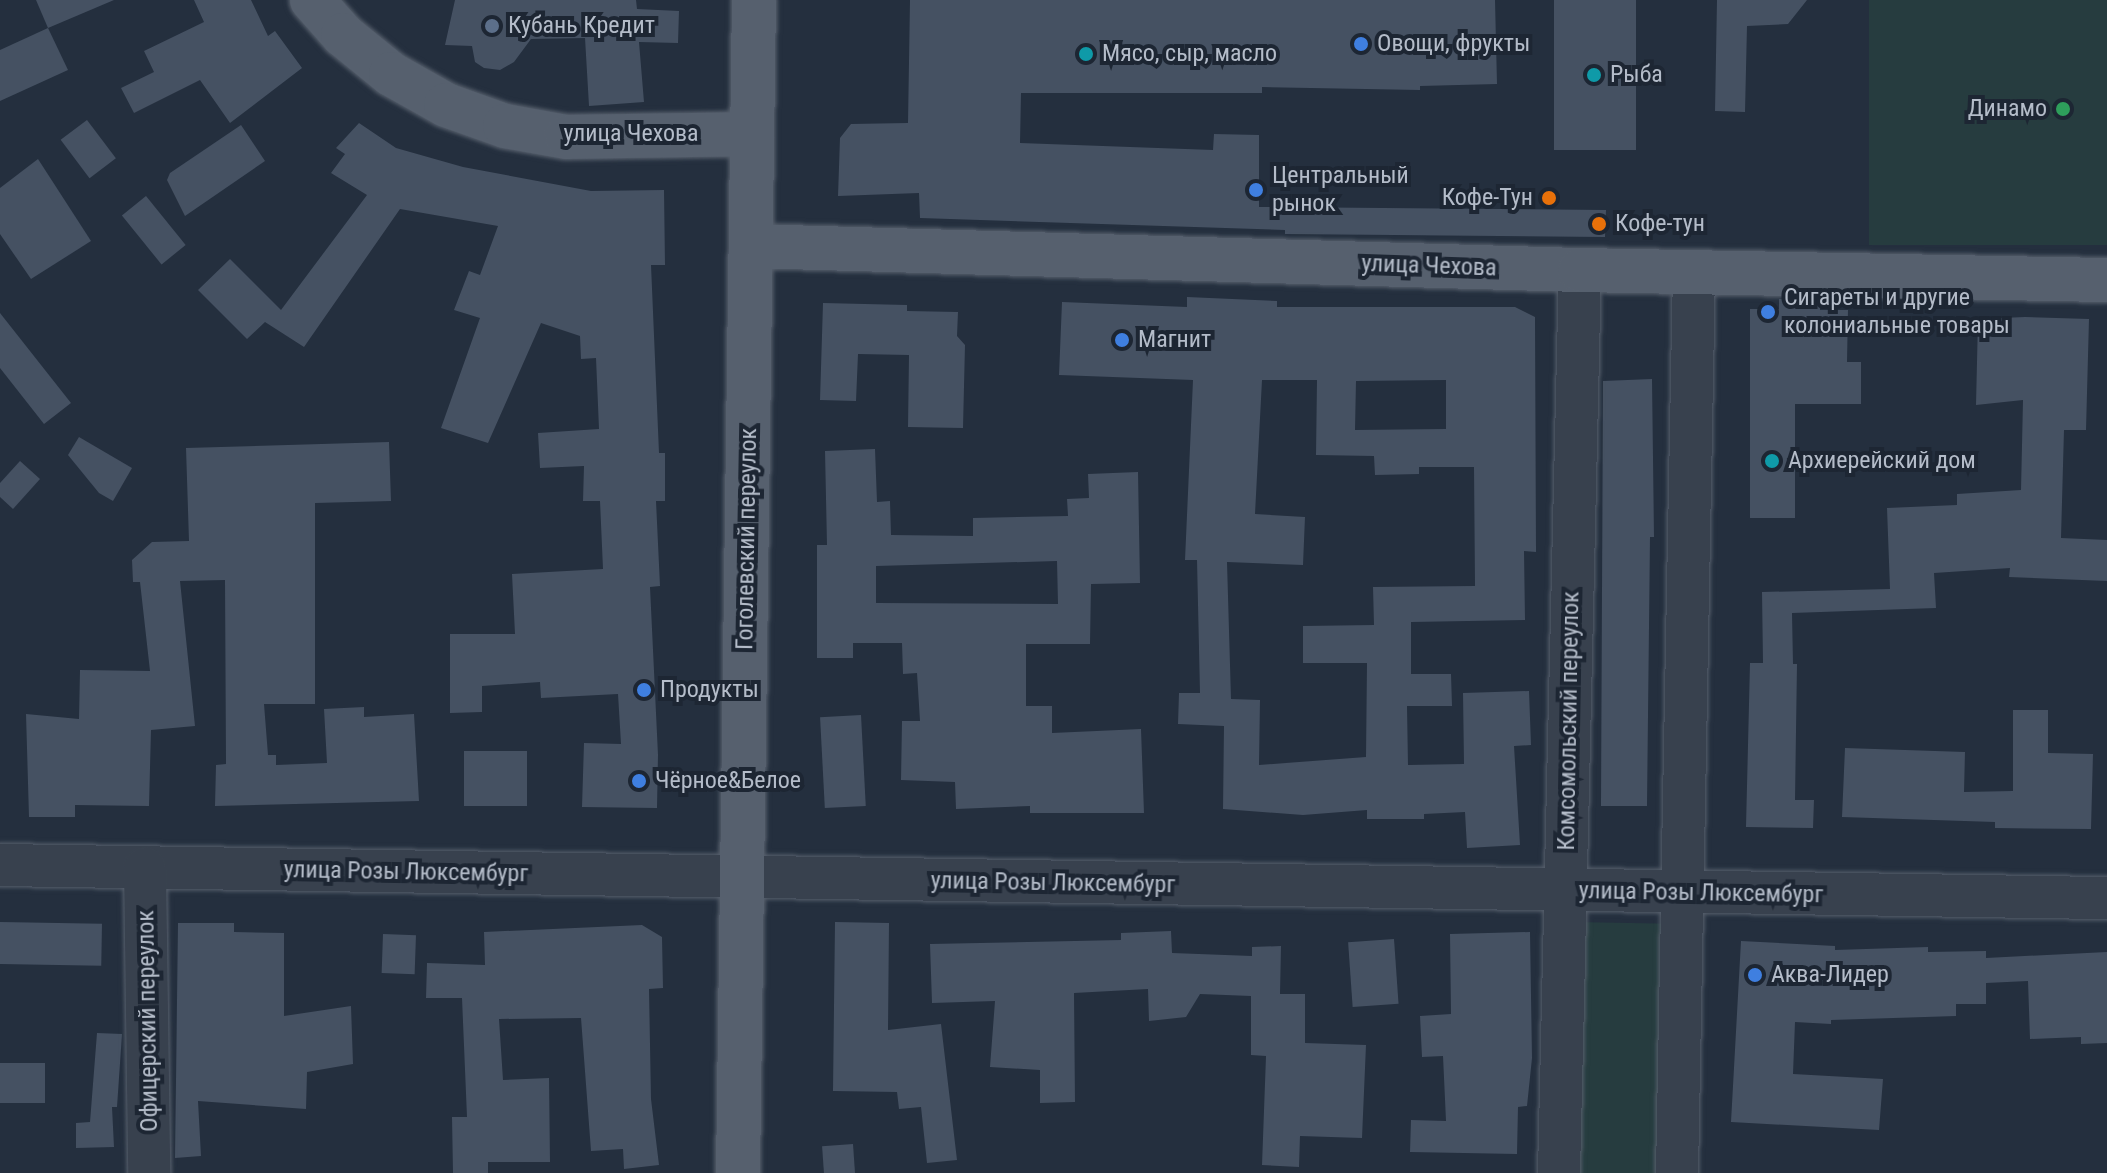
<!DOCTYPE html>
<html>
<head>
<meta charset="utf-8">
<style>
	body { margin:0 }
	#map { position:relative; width:2107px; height:1173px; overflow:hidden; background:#242f3e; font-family:"Roboto Condensed",sans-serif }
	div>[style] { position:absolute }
	.green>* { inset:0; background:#263c3f; transform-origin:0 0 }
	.building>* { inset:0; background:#455162; transform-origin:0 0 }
	.roads { filter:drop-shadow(0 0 2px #565f6c) drop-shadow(0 0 2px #565f6c) }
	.minor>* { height:42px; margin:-21px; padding:0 21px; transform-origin:21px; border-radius:21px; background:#38414e }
	.major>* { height:44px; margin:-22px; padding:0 22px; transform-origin:22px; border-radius:22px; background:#56606e }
	.dots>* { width:22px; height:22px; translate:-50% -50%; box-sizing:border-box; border:4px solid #1d2633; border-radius:50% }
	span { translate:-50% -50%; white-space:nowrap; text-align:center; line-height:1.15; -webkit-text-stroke:8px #1d2633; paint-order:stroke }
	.poi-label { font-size:24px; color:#b4bcc9 }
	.left { translate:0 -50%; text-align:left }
	.right { translate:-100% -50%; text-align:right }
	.street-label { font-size:24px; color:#b4bcc9 }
</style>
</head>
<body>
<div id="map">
	<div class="green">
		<i style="left:1869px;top:0;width:238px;height:245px"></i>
		<i style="left:1575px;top:922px;width:96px;height:251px;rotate:1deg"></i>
	</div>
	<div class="building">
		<i style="clip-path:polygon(36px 0,114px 0,48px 28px)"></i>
		<i style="clip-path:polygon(194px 0,251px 0,268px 36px,275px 31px,302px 68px,230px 123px,200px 80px,134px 113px,121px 88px,154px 72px,144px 51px,204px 22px)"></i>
		<i style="clip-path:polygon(455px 0,636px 0,637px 9px,679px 11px,678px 43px,639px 42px,644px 102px,589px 106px,585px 38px,531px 39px,514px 62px,500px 70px,484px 68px,475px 62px,472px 46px,445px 45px)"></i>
		<i style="clip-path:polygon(910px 0,1495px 0,1497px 84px,1420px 86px,1420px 90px,1262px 87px,1262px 93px,1021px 93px,1020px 143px,1213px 150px,1214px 134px,1259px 135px,1259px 207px,1606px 210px,1605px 237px,1285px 234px,1285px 230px,920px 218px,919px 193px,838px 196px,840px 138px,851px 124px,908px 123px)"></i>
		<i style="left:1554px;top:0;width:82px;height:150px"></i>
		<i style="clip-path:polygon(1717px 0,1807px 0,1788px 24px,1747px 26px,1745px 112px,1715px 111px)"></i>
		<i style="clip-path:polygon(48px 28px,68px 70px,0 101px,0 50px)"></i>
		<i style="left:87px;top:120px;width:48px;height:33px;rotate:53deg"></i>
		<i style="clip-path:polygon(359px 123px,396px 148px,463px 167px,591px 191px,664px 190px,665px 265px,651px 265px,659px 453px,665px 453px,665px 501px,656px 501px,660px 586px,650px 587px,658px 755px,657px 808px,582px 807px,584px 743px,621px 744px,618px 694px,541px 698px,540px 682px,482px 686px,482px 712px,450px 713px,450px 634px,515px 634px,512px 574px,603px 569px,600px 501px,583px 501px,584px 466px,540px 468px,538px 433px,599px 429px,596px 358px,581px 359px,580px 336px,541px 323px,488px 443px,441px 428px,480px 318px,454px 310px,469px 271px,480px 275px,498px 226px,400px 209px,304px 347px,265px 322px,247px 339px,198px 290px,230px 259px,281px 310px,367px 195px,331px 173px,345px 154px,336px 148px)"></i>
		<i style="clip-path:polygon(241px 125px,265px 161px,185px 216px,167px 180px,170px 173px)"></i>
		<i style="clip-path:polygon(38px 159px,91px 241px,31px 279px,0 234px,0 188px)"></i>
		<i style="left:146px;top:196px;width:63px;height:31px;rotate:51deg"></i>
		<i style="clip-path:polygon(evenodd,1187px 297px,1277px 301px,1277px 307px,1515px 307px,1535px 317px,1536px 552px,1524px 551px,1525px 620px,1411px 622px,1411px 674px,1451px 674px,1452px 706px,1407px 706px,1408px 765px,1464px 764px,1463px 693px,1529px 691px,1531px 745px,1514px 746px,1520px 845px,1467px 848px,1465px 812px,1424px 814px,1424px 819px,1367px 819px,1367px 810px,1303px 815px,1223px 809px,1224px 726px,1178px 724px,1179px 693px,1200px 693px,1197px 560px,1185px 560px,1193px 380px,1059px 375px,1062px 302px,1187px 307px,1187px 297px,1262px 380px,1317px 380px,1316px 455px,1374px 456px,1375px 475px,1419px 474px,1419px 467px,1474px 467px,1475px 586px,1373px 587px,1374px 625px,1303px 626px,1303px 663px,1367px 663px,1366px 757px,1259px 765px,1260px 700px,1231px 699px,1227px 562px,1303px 565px,1305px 517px,1255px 514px,1262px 380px,1187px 297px,1446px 380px,1446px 429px,1355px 430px,1356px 381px,1446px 380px)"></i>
		<i style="clip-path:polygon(1779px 299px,1820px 300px,1820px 310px,1848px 310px,1847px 362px,1861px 362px,1861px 404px,1795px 404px,1795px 518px,1750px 518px,1750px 309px,1779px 309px)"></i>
		<i style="clip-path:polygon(823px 303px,907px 305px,907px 311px,958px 312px,957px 336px,965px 345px,963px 428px,908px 427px,909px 355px,858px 354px,856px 401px,820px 400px)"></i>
		<i style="clip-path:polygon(0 313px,71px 403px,44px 424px,0 368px)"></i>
		<i style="clip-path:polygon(2025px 317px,2089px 319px,2086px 430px,2064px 430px,2061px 538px,2107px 540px,2107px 581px,2009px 577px,2010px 568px,1934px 573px,1936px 608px,1792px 613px,1793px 664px,1797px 664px,1795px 800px,1814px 800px,1813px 828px,1746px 827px,1750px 663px,1763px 663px,1762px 592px,1890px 589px,1887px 508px,1957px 505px,1957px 494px,2021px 490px,2023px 400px,1976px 405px,1978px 319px)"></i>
		<i style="clip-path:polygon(1652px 379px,1654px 537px,1650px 537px,1647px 806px,1601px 806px,1603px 381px)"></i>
		<i style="clip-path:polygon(79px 437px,132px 468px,113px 501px,99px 493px,68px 455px)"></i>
		<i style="clip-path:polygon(389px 442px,391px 501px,315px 503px,315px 704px,264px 704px,268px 755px,276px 755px,276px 765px,327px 763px,324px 709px,364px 707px,364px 717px,414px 714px,419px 801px,215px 806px,216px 765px,226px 764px,225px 580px,180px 581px,195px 726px,151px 730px,149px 806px,75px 805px,75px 817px,29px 817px,26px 714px,79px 719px,80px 670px,150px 671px,140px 582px,133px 582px,132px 560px,152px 542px,189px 541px,186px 448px)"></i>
		<i style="clip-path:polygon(evenodd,875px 449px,877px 502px,890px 501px,891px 535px,973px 536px,973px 518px,1068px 516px,1067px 499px,1089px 498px,1088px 474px,1138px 472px,1140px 583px,1091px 584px,1090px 644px,1026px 644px,1026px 706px,1052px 706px,1052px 733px,1141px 729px,1144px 813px,1030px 813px,1030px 806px,956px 809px,955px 782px,901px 780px,902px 721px,920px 721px,917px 673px,903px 674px,902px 643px,853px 643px,853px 658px,817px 658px,817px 545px,827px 545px,825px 451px,875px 449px,1057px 561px,1058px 604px,876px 603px,876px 566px,1057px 561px)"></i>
		<i style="clip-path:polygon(20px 461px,40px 479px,13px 509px,0 497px,0 483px)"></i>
		<i style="clip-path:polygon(2013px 710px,2048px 710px,2048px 753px,2093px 754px,2091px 829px,1995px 828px,1995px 822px,1842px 817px,1845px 748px,1965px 752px,1964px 792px,2013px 791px)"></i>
		<i style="left:861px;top:715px;width:91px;height:41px;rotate:87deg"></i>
		<i style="left:464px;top:751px;width:63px;height:55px"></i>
		<i style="left:0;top:922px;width:102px;height:42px;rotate:1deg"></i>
		<i style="clip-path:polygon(835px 922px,889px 923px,888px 1030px,941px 1024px,957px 1160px,927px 1163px,921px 1107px,899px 1109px,897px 1092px,833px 1091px)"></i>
		<i style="clip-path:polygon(178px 923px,234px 923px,234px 932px,284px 933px,284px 1016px,351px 1006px,353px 1064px,307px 1072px,306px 1109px,198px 1101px,201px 1156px,175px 1158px)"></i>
		<i style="clip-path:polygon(642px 925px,662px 937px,663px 988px,649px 989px,651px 1099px,659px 1165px,624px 1169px,623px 1149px,591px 1151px,581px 1018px,499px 1019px,503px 1080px,549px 1078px,550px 1162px,488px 1162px,488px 1173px,453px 1173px,452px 1117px,467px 1117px,462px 998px,426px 998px,427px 963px,485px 965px,484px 932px)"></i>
		<i style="clip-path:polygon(1171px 931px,1172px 953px,1252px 956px,1252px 947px,1281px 946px,1280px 994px,1305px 994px,1305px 1043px,1366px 1045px,1362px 1138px,1300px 1136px,1299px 1167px,1262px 1165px,1266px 1056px,1251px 1055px,1251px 996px,1200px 994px,1186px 1017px,1149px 1021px,1148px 989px,1074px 993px,1075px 1102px,1040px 1103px,1040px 1070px,990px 1067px,995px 1001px,932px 1003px,930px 944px,1121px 940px,1121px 933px)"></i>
		<i style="clip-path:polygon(1530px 932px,1532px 1058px,1527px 1106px,1518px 1107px,1517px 1154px,1410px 1152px,1411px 1120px,1446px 1121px,1443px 1056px,1422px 1057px,1420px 1016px,1451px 1014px,1450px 934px)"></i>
		<i style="left:383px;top:934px;width:33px;height:39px;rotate:2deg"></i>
		<i style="left:1394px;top:939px;width:65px;height:46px;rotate:86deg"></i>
		<i style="clip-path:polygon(1741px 941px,1835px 946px,1835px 950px,1928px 947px,1928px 952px,1986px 951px,1986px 958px,2107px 952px,2107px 1043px,2081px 1044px,2081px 1037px,2030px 1039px,2028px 981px,1986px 983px,1986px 1004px,1956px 1004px,1956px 1016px,1831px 1020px,1831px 1024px,1795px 1022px,1793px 1074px,1883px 1079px,1879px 1130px,1731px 1122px)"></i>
		<i style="clip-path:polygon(97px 1033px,122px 1034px,117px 1107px,112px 1107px,114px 1147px,76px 1148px,76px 1123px,90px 1122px)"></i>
		<i style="left:45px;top:1063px;width:40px;height:45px;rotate:90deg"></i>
		<i style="left:853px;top:1144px;width:29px;height:31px;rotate:86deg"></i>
	</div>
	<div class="roads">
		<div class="minor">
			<i style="left:0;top:865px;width:2107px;rotate:0.9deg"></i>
			<i style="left:145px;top:868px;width:305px;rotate:89.2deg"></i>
			<i style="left:1559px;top:1173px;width:903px;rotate:-88.67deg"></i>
			<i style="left:1677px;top:1173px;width:901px;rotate:-88.92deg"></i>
		</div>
		<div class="major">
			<i style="left:312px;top:0;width:47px;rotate:48.5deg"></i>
			<i style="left:343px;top:35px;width:62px;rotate:39.1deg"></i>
			<i style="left:391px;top:74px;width:63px;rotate:29.4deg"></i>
			<i style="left:446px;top:105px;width:63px;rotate:19.6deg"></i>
			<i style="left:505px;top:126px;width:63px;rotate:10.1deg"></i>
			<i style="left:567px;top:137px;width:185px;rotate:-0.9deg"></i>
			<i style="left:751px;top:246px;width:829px;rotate:1.66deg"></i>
			<i style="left:1580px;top:270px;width:527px;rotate:1.09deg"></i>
			<i style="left:738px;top:1173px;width:1173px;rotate:-89.22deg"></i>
		</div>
	</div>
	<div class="dots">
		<i style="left:492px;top:26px;background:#5c6f8a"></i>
		<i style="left:1361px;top:44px;background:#3f7fe0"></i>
		<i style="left:1086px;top:54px;background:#0f9aa8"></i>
		<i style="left:1594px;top:75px;background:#0f9aa8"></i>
		<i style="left:2063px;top:109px;background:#2e9e5b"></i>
		<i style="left:1256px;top:190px;background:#3f7fe0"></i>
		<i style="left:1549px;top:198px;background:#e8710a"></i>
		<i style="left:1599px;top:224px;background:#e8710a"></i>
		<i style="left:1768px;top:312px;background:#3f7fe0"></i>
		<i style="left:1122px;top:340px;background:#3f7fe0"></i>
		<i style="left:1772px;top:461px;background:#0f9aa8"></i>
		<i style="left:644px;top:690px;background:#3f7fe0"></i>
		<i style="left:639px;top:781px;background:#3f7fe0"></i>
		<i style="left:1755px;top:975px;background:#3f7fe0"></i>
	</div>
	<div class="poi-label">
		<span class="left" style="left:508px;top:26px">Кубань Кредит</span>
		<span class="left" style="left:1377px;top:44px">Овощи, фрукты</span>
		<span class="left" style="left:1102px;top:54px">Мясо, сыр, масло</span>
		<span class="left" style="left:1610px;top:75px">Рыба</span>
		<span class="right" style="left:2047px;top:109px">Динамо</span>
		<span class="left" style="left:1272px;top:190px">Центральный<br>рынок</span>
		<span class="right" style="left:1533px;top:198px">Кофе-Тун</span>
		<span class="left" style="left:1615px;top:224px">Кофе-тун</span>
		<span class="left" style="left:1784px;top:312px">Сигареты и другие<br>колониальные товары</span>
		<span class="left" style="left:1138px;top:340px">Магнит</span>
		<span class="left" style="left:1788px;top:461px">Архиерейский дом</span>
		<span class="left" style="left:660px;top:690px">Продукты</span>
		<span class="left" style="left:655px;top:781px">Чёрное&amp;Белое</span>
		<span class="left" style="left:1771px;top:975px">Аква-Лидер</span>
	</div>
	<div class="street-label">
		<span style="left:631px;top:134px">улица Чехова</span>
		<span style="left:1429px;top:266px;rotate:2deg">улица Чехова</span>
		<span style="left:747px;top:539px;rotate:-89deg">Гоголевский переулок</span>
		<span style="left:1569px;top:721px;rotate:-89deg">Комсомольский переулок</span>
		<span style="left:406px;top:872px;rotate:1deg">улица Розы Люксембург</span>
		<span style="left:1053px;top:883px;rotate:1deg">улица Розы Люксембург</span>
		<span style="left:1701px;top:893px;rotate:1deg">улица Розы Люксембург</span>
		<span style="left:148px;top:1021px;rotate:-91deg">Офицерский переулок</span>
	</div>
</div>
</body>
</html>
